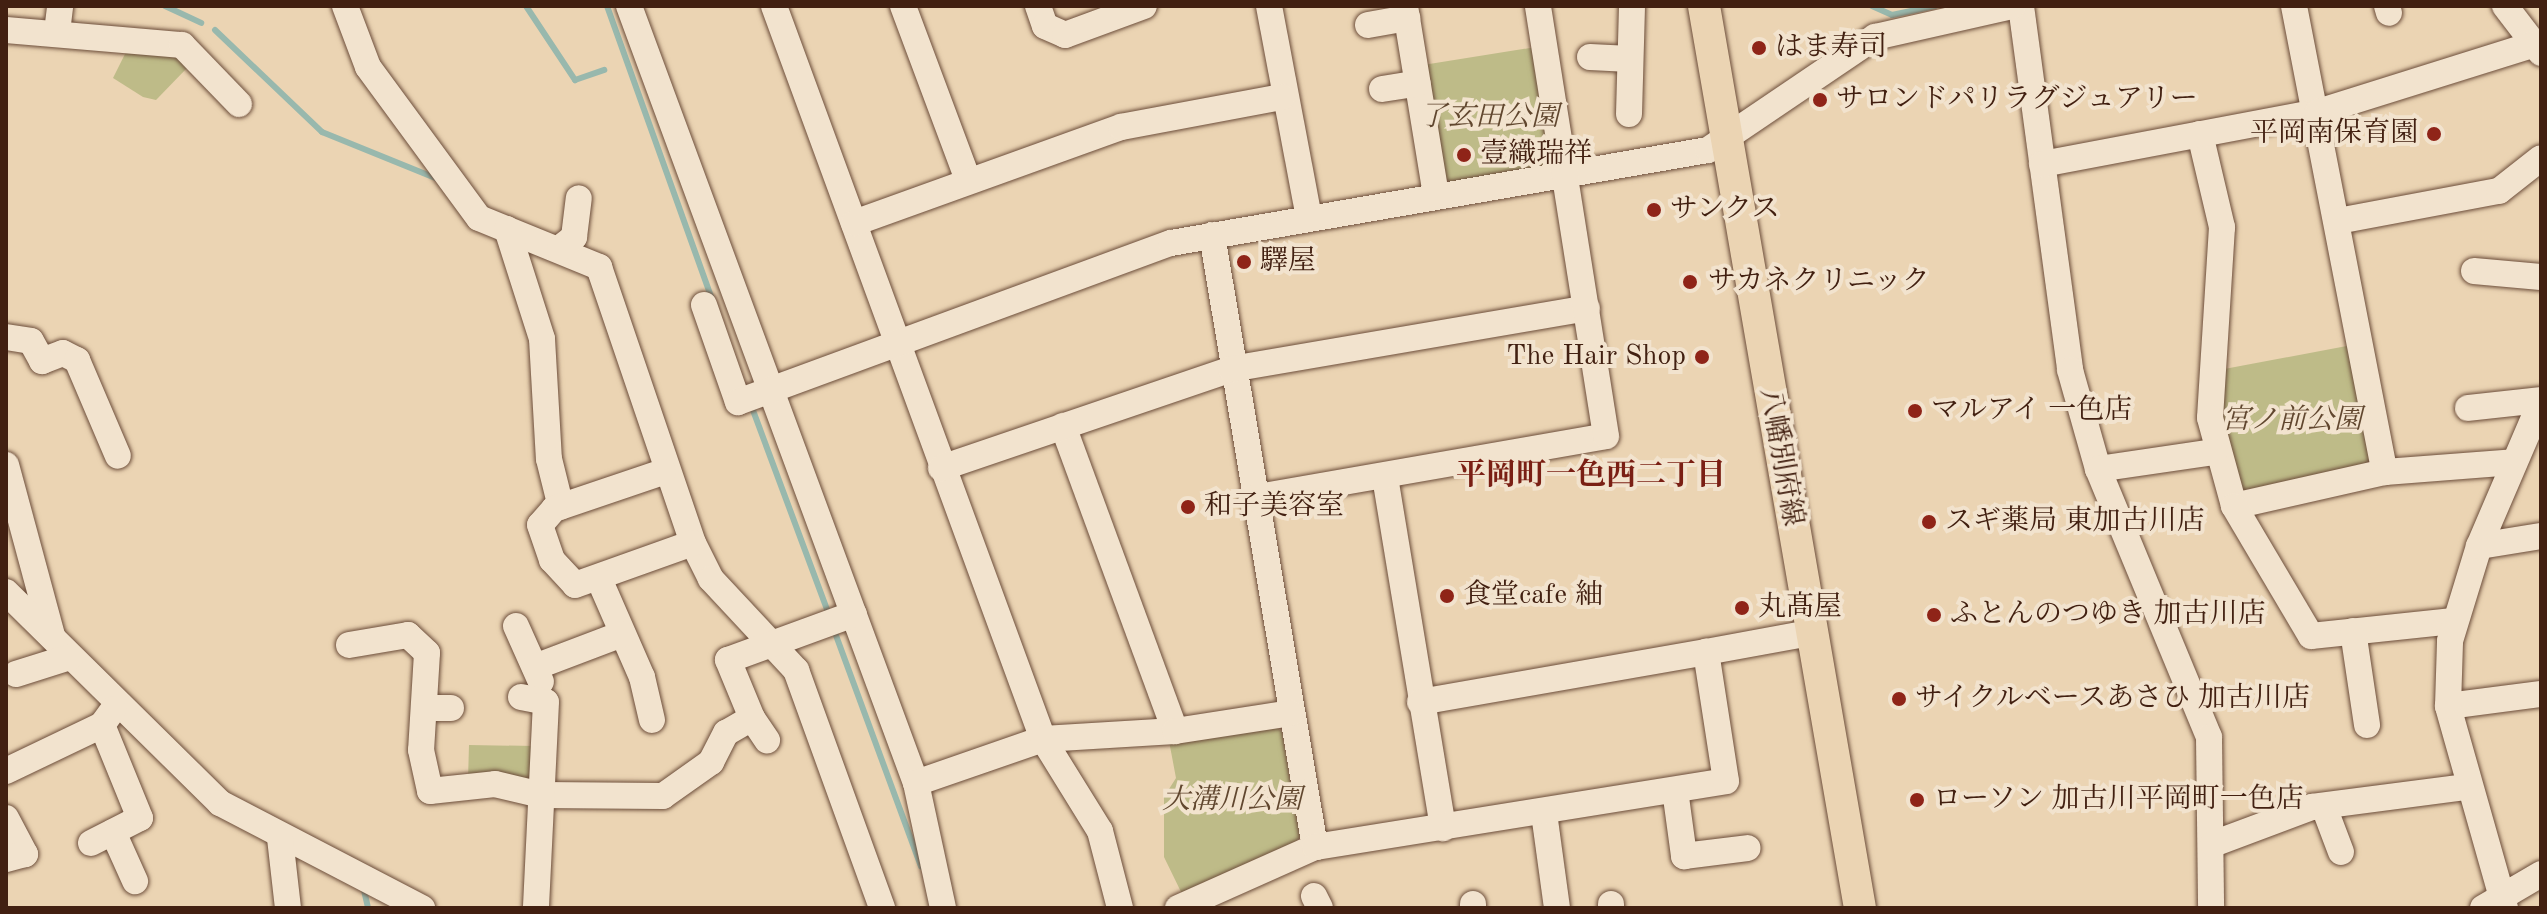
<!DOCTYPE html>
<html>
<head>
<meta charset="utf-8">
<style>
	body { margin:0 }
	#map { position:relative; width:2547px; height:914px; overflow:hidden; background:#ebd4b3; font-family:"Old Standard TT","Noto Serif JP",serif }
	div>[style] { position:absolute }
	.green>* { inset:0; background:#bebb88 }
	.stream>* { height:6px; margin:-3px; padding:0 3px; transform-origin:3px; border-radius:3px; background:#98b8ad }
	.roads { filter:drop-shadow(0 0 2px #6c4d3a) drop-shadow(0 0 2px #6c4d3a) }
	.minor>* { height:26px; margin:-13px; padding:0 13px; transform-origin:13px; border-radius:13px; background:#f2e3ce }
	.major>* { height:32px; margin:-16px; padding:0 16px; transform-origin:16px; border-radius:16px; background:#ebd4b3 }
	.dots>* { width:22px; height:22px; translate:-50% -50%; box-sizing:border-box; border:4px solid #f2e3ce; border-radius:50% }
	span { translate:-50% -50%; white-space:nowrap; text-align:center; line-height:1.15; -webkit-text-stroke:8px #f2e3ce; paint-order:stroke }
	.poi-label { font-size:28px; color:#422011 }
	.left { translate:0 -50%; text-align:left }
	.right { translate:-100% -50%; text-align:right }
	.park-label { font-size:28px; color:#61472f; font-style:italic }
	.street-label { font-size:28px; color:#422011 }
	.neighbourhood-label { font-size:30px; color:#7a1f14; font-weight:700 }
	.frame { position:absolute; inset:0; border:8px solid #422011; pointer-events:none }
</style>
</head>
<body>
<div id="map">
	<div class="green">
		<i style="clip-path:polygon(129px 46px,172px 50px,188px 67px,156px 100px,143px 97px,113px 78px)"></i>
		<i style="clip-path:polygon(1536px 47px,1554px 156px,1545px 169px,1451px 183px,1441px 175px,1423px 65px)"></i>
		<i style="clip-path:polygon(2352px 345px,2374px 459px,2366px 471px,2246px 493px,2232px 486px,2218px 433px,2219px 370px)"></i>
		<i style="clip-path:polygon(1274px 725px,1282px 732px,1300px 837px,1290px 848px,1183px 896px,1164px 857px,1164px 797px,1176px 778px,1169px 741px)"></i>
		<i style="clip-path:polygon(469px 745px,534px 746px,535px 786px,468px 780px)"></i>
	</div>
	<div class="stream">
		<i style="left:165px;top:6px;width:40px;rotate:25deg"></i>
		<i style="left:526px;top:6px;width:89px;rotate:56.5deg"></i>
		<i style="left:575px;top:80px;width:31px;rotate:-19deg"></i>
		<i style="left:607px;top:6px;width:312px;rotate:70.3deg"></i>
		<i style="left:1872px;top:6px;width:22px;rotate:24deg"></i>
		<i style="left:1892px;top:15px;width:44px;rotate:-11.8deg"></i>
		<i style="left:215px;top:30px;width:148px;rotate:43.6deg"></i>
		<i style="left:322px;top:132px;width:127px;rotate:22.1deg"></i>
		<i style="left:751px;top:405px;width:224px;rotate:69.6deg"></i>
		<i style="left:834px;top:630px;width:252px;rotate:69.8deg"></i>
		<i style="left:363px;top:886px;width:23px;rotate:77deg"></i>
	</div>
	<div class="roads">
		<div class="minor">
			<i style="left:345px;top:6px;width:65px;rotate:69.3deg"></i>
			<i style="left:368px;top:67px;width:187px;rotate:53.7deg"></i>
			<i style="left:479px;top:218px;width:130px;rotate:22.2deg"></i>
			<i style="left:599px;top:267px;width:292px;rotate:71.2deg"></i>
			<i style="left:693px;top:543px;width:40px;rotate:63.4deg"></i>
			<i style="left:711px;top:579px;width:125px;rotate:47deg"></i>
			<i style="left:796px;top:670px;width:253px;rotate:70.1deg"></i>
			<i style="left:629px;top:6px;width:828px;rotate:69.73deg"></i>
			<i style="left:916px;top:783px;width:128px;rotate:77.8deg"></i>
			<i style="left:774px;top:6px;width:781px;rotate:69.85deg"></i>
			<i style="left:1043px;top:739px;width:108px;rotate:58.2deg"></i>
			<i style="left:1100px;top:831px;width:80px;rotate:75.4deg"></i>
			<i style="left:903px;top:6px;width:186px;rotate:69.5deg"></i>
			<i style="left:1038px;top:6px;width:21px;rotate:71deg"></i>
			<i style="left:1045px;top:26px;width:22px;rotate:24deg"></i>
			<i style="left:1065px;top:35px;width:84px;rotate:-20.2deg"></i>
			<i style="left:1269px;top:6px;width:215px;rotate:79.3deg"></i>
			<i style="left:1405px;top:6px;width:193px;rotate:80.7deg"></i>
			<i style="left:2021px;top:6px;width:367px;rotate:82.3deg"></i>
			<i style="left:2070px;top:370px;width:103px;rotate:74.2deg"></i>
			<i style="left:2098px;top:469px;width:290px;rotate:67.5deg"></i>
			<i style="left:2209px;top:737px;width:171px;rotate:89.3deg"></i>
			<i style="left:2294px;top:6px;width:475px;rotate:79deg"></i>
			<i style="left:2387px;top:6px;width:7px;rotate:74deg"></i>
			<i style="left:2505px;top:6px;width:59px;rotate:52.5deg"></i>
			<i style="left:1368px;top:25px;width:40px;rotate:-10deg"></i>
			<i style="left:6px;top:30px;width:177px;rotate:4.9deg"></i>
			<i style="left:182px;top:45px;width:82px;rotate:46deg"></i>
			<i style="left:57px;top:32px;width:26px;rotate:-83deg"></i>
			<i style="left:1590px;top:57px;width:40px;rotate:2.9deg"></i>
			<i style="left:1382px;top:89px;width:36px;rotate:-9deg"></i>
			<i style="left:1629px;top:114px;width:108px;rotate:-88.4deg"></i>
			<i style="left:2200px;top:134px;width:96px;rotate:76.7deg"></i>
			<i style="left:2222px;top:227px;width:191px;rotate:93.6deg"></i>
			<i style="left:2210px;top:418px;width:91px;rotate:74.7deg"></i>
			<i style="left:2234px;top:506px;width:155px;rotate:-12.7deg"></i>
			<i style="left:2385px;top:472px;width:129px;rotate:-4.4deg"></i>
			<i style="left:2042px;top:164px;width:281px;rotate:-10.7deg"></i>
			<i style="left:2318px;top:112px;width:227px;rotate:-17.4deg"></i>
			<i style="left:2338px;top:221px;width:164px;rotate:-10.6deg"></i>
			<i style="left:2499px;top:191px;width:53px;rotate:-38.2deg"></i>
			<i style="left:854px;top:223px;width:284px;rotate:-19.8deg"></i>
			<i style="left:1121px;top:127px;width:164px;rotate:-10.6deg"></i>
			<i style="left:507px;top:229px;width:115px;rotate:72.3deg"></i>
			<i style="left:542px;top:339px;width:120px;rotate:86.7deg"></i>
			<i style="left:549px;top:459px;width:49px;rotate:76deg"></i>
			<i style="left:1212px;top:235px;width:621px;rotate:80.45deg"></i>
			<i style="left:560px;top:248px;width:18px;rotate:-38deg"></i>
			<i style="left:574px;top:237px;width:39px;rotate:-83deg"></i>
			<i style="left:2474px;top:271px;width:67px;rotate:5.1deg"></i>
			<i style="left:704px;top:305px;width:103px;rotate:70.7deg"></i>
			<i style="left:738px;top:402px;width:461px;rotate:-20.2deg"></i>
			<i style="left:1171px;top:243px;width:545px;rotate:-9.83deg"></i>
			<i style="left:1708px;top:150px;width:202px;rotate:-34.1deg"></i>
			<i style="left:1875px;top:37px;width:141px;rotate:-12.7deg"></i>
			<i style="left:6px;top:337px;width:25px;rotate:9deg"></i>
			<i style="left:31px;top:341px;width:23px;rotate:61deg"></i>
			<i style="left:42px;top:361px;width:22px;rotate:-21deg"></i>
			<i style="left:63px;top:353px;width:16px;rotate:27deg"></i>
			<i style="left:77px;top:360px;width:104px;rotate:66.9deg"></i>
			<i style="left:2468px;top:408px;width:73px;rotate:-6.3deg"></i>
			<i style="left:1063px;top:426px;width:325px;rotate:69.8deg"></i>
			<i style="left:6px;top:465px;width:176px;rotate:74.9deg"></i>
			<i style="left:941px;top:468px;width:306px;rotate:-18.8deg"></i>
			<i style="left:1231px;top:369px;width:361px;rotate:-9.7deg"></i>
			<i style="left:2098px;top:469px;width:118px;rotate:-8.3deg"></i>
			<i style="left:663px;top:472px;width:115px;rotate:161.3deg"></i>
			<i style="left:554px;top:509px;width:21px;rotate:131deg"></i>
			<i style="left:540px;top:525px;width:37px;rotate:71deg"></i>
			<i style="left:552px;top:560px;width:34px;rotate:47deg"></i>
			<i style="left:575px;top:585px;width:125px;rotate:-19.6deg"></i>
			<i style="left:1385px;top:477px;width:356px;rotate:80.6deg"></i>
			<i style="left:1252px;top:498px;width:359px;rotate:-9.9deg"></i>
			<i style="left:1606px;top:436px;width:435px;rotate:-99deg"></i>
			<i style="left:2234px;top:506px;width:151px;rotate:59.4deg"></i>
			<i style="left:2311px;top:636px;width:143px;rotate:-6deg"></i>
			<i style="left:2479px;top:546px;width:63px;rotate:-9.2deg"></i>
			<i style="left:600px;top:581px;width:105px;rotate:66.4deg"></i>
			<i style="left:642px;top:677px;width:44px;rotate:76.9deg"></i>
			<i style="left:6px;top:592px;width:301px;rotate:44.6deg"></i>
			<i style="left:220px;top:803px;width:228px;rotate:27.5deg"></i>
			<i style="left:516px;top:626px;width:61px;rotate:65.9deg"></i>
			<i style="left:2353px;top:631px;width:95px;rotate:81.5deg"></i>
			<i style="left:349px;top:645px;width:60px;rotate:-9.6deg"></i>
			<i style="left:408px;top:635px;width:26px;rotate:43deg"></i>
			<i style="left:427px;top:653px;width:97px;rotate:93.5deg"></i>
			<i style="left:421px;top:750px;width:42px;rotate:77.6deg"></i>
			<i style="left:430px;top:791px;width:65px;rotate:-6.1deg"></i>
			<i style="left:495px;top:784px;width:47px;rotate:13.4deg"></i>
			<i style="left:541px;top:795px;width:122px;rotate:0.5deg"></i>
			<i style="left:663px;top:796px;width:59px;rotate:-35.3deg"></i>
			<i style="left:711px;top:762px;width:33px;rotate:-63deg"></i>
			<i style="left:726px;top:733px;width:30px;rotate:-30deg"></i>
			<i style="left:752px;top:718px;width:63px;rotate:-112.5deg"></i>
			<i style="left:728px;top:660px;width:134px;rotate:-20.1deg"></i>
			<i style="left:535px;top:667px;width:93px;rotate:-20.8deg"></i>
			<i style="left:16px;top:674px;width:57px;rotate:-17.5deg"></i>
			<i style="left:521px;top:697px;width:25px;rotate:11deg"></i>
			<i style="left:546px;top:702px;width:206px;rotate:92.8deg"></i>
			<i style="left:1420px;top:702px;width:290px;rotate:-9.9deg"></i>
			<i style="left:2448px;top:706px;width:94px;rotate:-7.4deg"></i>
			<i style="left:424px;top:708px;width:27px"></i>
			<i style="left:752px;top:718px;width:27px;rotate:56deg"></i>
			<i style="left:6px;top:771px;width:106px;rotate:-25.6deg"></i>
			<i style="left:102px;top:725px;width:19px;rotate:-54deg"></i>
			<i style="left:916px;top:783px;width:134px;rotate:-19.1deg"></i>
			<i style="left:1043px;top:739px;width:132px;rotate:-3.5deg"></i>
			<i style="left:1175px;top:731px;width:117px;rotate:-8.8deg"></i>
			<i style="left:1675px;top:790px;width:67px;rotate:82.2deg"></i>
			<i style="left:1684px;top:856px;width:64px;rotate:-7.1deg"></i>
			<i style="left:2324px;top:807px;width:48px;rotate:69.3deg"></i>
			<i style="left:1544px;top:813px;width:96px;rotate:82.2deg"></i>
			<i style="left:6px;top:818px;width:41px;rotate:62.2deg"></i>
			<i style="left:25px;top:854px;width:20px;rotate:165deg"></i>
			<i style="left:113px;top:832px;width:54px;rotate:65.8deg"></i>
			<i style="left:280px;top:838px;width:70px;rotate:83.5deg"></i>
			<i style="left:91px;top:843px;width:55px;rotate:-27deg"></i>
			<i style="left:140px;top:818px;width:100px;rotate:-112.2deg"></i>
			<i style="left:2213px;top:844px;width:106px;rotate:-20.5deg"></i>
			<i style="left:2312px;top:807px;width:156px;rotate:-7.4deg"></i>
			<i style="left:1314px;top:896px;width:13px;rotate:63deg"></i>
			<i style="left:1473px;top:904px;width:4px;rotate:90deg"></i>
			<i style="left:1611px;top:904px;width:4px;rotate:90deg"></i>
			<i style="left:1178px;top:908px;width:150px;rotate:-24deg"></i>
			<i style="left:1315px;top:847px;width:416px;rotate:-9.1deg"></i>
			<i style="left:1726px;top:781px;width:131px;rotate:-98.8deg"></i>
			<i style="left:1706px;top:652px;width:106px;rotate:-10.4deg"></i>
			<i style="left:2483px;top:908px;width:67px;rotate:-30.4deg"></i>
			<i style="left:2505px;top:908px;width:210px;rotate:-105.8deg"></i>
			<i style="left:2448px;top:706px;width:65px;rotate:-88.2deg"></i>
			<i style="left:2450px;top:641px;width:99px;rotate:-73deg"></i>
			<i style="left:2479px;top:546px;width:158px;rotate:-66.8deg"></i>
		</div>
		<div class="major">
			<i style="left:1704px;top:6px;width:915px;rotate:80.19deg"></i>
		</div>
	</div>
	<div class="dots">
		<i style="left:1759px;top:48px;background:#8f2418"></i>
		<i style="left:1820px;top:100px;background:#8f2418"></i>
		<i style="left:2434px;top:134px;background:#8f2418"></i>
		<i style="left:1464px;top:155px;background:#8f2418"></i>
		<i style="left:1654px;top:210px;background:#8f2418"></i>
		<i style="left:1244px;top:262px;background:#8f2418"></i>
		<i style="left:1690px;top:282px;background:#8f2418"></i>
		<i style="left:1702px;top:357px;background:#8f2418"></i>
		<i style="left:1915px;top:411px;background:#8f2418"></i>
		<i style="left:1188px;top:507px;background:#8f2418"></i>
		<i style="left:1929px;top:522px;background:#8f2418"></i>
		<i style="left:1447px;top:596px;background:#8f2418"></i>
		<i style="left:1742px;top:608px;background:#8f2418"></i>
		<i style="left:1934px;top:615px;background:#8f2418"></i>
		<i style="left:1899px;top:699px;background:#8f2418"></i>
		<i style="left:1917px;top:800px;background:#8f2418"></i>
	</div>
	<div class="poi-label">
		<span class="left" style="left:1775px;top:48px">はま寿司</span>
		<span class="left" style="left:1836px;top:100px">サロンドパリラグジュアリー</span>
		<span class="right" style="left:2418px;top:134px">平岡南保育園</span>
		<span class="left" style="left:1480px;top:155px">壹織瑞祥</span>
		<span class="left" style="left:1670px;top:210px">サンクス</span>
		<span class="left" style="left:1260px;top:262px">驛屋</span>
		<span class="left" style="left:1708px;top:282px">サカネクリニック</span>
		<span class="right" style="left:1686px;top:357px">The Hair Shop</span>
		<span class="left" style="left:1931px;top:411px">マルアイ 一色店</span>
		<span class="left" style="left:1204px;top:507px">和子美容室</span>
		<span class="left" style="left:1945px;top:522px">スギ薬局 東加古川店</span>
		<span class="left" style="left:1463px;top:596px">食堂cafe 紬</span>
		<span class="left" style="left:1758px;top:608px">丸髙屋</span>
		<span class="left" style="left:1950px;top:615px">ふとんのつゆき 加古川店</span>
		<span class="left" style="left:1915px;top:699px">サイクルベースあさひ 加古川店</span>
		<span class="left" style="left:1933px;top:800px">ローソン 加古川平岡町一色店</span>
	</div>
	<div class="park-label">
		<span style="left:1489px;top:118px">了玄田公園</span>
		<span style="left:2292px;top:421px">宮ノ前公園</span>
		<span style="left:1232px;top:801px">大溝川公園</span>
	</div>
	<div class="street-label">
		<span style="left:1780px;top:457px;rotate:80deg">八幡別府線</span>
	</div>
	<div class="neighbourhood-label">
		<span style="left:1591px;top:476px">平岡町一色西二丁目</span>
	</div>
	<div class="frame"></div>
</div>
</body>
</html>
